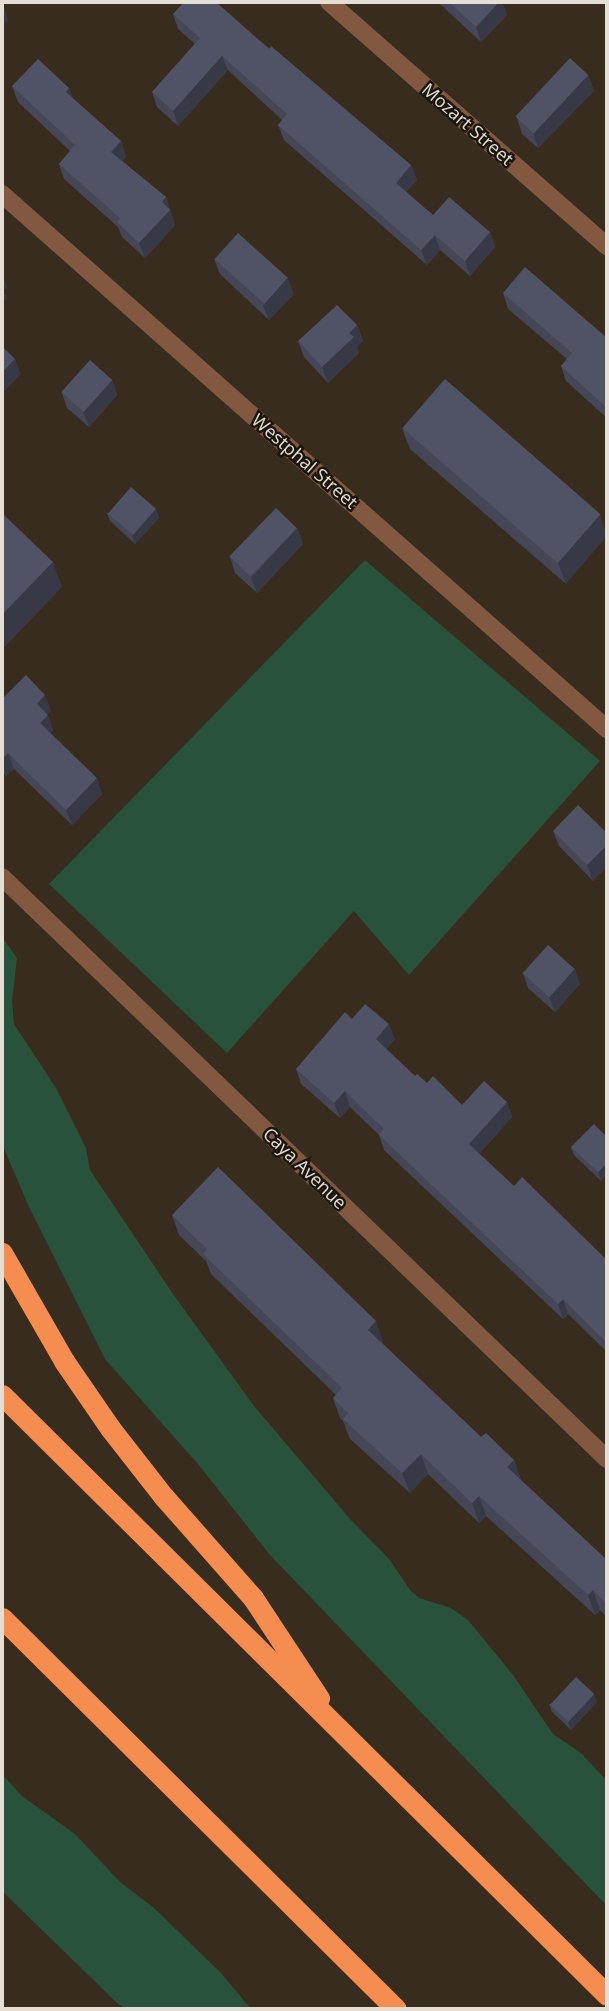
<!DOCTYPE html>
<html>
<head>
<meta charset="utf-8">
<style>
	body { margin:0 }
	#map { position:relative; width:609px; height:2011px; overflow:hidden; background:#372c1d; font-family:"Open Sans",sans-serif }
	div>[style] { position:absolute }
	.green>* { inset:0; background:#29523d }
	.minor>* { height:18px; margin:-9px; padding:0 9px; transform-origin:9px; border-radius:9px; background:#825841 }
	.highway>* { height:21px; margin:-10.5px; padding:0 10.5px; transform-origin:10.5px; border-radius:10.5px; background:#f68d50 }
	.wall>* { inset:0; background:#454757 }
	.shaded-wall>* { inset:0; background:#383947 }
	.building>* { inset:0; background:#505265; transform-origin:0 0 }
	span { translate:-50% -50%; white-space:nowrap; text-align:center; line-height:1.15; -webkit-text-stroke:5px #1a150e; paint-order:stroke }
	.street-label { font-size:18px; color:#e5ded4 }
	.frame { position:absolute; inset:0; border:4px solid #e5ded4; pointer-events:none }
</style>
</head>
<body>
<div id="map">
	<div class="green">
		<i style="clip-path:polygon(365px 560px,600px 761px,409px 975px,354px 911px,227px 1053px,49px 884px)"></i>
		<i style="clip-path:polygon(2px 937px,17px 958px,12px 1001px,14px 1024px,56px 1088px,86px 1148px,90px 1170px,173px 1294px,254px 1406px,350px 1519px,389px 1559px,410px 1590px,419px 1598px,451px 1608px,468px 1620px,513px 1675px,553px 1734px,581px 1753px,607px 1781px,607px 1906px,270px 1555px,198px 1464px,105px 1359px,29px 1207px,2px 1144px)"></i>
		<i style="clip-path:polygon(2px 1774px,22px 1796px,75px 1834px,120px 1882px,154px 1908px,221px 1973px,251px 2009px,126px 2009px,117px 2003px,2px 1891px)"></i>
	</div>
	<div class="minor">
		<i style="left:329px;top:2px;width:370px;rotate:41.3deg"></i>
		<i style="left:2px;top:194px;width:808px;rotate:41.49deg"></i>
		<i style="left:2px;top:877px;width:839px;rotate:43.89deg"></i>
	</div>
	<div class="highway">
		<i style="left:2px;top:1253px;width:125px;rotate:60.1deg"></i>
		<i style="left:64px;top:1361px;width:81px;rotate:55.5deg"></i>
		<i style="left:110px;top:1428px;width:88px;rotate:52deg"></i>
		<i style="left:164px;top:1497px;width:135px;rotate:48.6deg"></i>
		<i style="left:253px;top:1598px;width:120px;rotate:56.6deg"></i>
		<i style="left:2px;top:1395px;width:852px;rotate:44.76deg"></i>
		<i style="left:2px;top:1618px;width:555px;rotate:44.78deg"></i>
	</div>
	<div class="wall">
		<i style="clip-path:polygon(439px 2px,502px 2px,507px 15px,481px 42px,440px 4px)"></i>
		<i style="clip-path:polygon(173px 14px,259px 40px,411px 165px,417px 180px,406px 192px,433px 215px,490px 232px,495px 247px,470px 276px,440px 250px,427px 265px,284px 140px,278px 125px,282px 120px,228px 70px,178px 126px,157px 107px,152px 92px,195px 44px,178px 29px)"></i>
		<i style="clip-path:polygon(588px 75px,594px 91px,538px 148px,522px 134px,517px 118px)"></i>
		<i style="clip-path:polygon(12px 86px,69px 88px,73px 99px,121px 141px,126px 157px,122px 161px,166px 197px,175px 225px,145px 258px,122px 237px,118px 227px,64px 179px,59px 164px,70px 151px,18px 102px)"></i>
		<i style="clip-path:polygon(214px 259px,294px 294px,269px 320px,220px 274px)"></i>
		<i style="clip-path:polygon(503px 293px,607px 338px,607px 418px,566px 381px,561px 366px,567px 359px,508px 309px)"></i>
		<i style="clip-path:polygon(357px 325px,363px 341px,357px 346px,359px 353px,328px 383px,304px 357px,298px 341px)"></i>
		<i style="clip-path:polygon(112px 380px,117px 395px,89px 427px,67px 408px,62px 393px)"></i>
		<i style="clip-path:polygon(402px 428px,600px 514px,566px 584px,410px 449px)"></i>
		<i style="clip-path:polygon(156px 509px,159px 518px,135px 544px,110px 521px,107px 513px)"></i>
		<i style="clip-path:polygon(297px 528px,303px 544px,257px 593px,235px 573px,230px 557px)"></i>
		<i style="clip-path:polygon(2px 699px,51px 711px,47px 714px,53px 730px,50px 733px,102px 794px,72px 825px,14px 769px,6px 776px,2px 771px)"></i>
		<i style="clip-path:polygon(553px 831px,607px 833px,607px 866px,593px 881px,559px 846px)"></i>
		<i style="clip-path:polygon(523px 973px,580px 984px,555px 1012px,528px 988px)"></i>
		<i style="clip-path:polygon(352px 1019px,395px 1039px,386px 1049px,415px 1076px,462px 1105px,507px 1102px,512px 1117px,479px 1154px,514px 1186px,607px 1260px,607px 1352px,568px 1314px,563px 1319px,384px 1150px,379px 1135px,350px 1107px,340px 1118px,301px 1084px,296px 1069px)"></i>
		<i style="clip-path:polygon(607px 1137px,607px 1174px,601px 1181px,574px 1155px,571px 1147px)"></i>
		<i style="clip-path:polygon(172px 1215px,383px 1341px,382px 1343px,481px 1437px,514px 1460px,521px 1480px,607px 1560px,607px 1617px,600px 1610px,595px 1615px,486px 1516px,479px 1523px,428px 1474px,410px 1493px,350px 1439px,343px 1421px,340px 1418px,333px 1398px,336px 1395px,211px 1274px,206px 1261px,179px 1235px)"></i>
		<i style="clip-path:polygon(597px 1702px,571px 1730px,552px 1712px,549px 1704px)"></i>
	</div>
	<div class="shaded-wall">
		<i style="clip-path:polygon(499px 2px,502px 2px,507px 15px,481px 42px,476px 27px)"></i>
		<i style="clip-path:polygon(3px 4px,8px 20px,2px 27px,2px 6px)"></i>
		<i style="clip-path:polygon(222px 56px,228px 70px,178px 126px,173px 111px)"></i>
		<i style="clip-path:polygon(588px 75px,594px 91px,538px 148px,533px 133px)"></i>
		<i style="clip-path:polygon(69px 88px,75px 104px,66px 92px)"></i>
		<i style="clip-path:polygon(121px 141px,126px 157px,117px 167px,111px 152px)"></i>
		<i style="clip-path:polygon(411px 165px,417px 180px,401px 197px,396px 183px)"></i>
		<i style="clip-path:polygon(166px 197px,175px 225px,145px 258px,139px 243px,162px 202px)"></i>
		<i style="clip-path:polygon(490px 232px,495px 247px,470px 276px,465px 261px)"></i>
		<i style="clip-path:polygon(435px 235px,440px 250px,427px 265px,421px 250px)"></i>
		<i style="clip-path:polygon(2px 274px,7px 288px,4px 290px,7px 298px,2px 303px)"></i>
		<i style="clip-path:polygon(288px 278px,294px 294px,269px 320px,263px 305px)"></i>
		<i style="clip-path:polygon(357px 325px,363px 341px,357px 346px,359px 353px,328px 383px,322px 367px,349px 333px)"></i>
		<i style="clip-path:polygon(15px 359px,21px 374px,2px 394px,2px 373px)"></i>
		<i style="clip-path:polygon(112px 380px,117px 395px,89px 427px,83px 412px)"></i>
		<i style="clip-path:polygon(156px 509px,159px 518px,135px 544px,132px 536px)"></i>
		<i style="clip-path:polygon(600px 514px,607px 536px,566px 584px,558px 563px)"></i>
		<i style="clip-path:polygon(297px 528px,303px 544px,257px 593px,251px 578px)"></i>
		<i style="clip-path:polygon(53px 562px,62px 587px,2px 650px,2px 615px)"></i>
		<i style="clip-path:polygon(45px 695px,51px 711px,42px 719px,37px 704px)"></i>
		<i style="clip-path:polygon(48px 715px,53px 730px,45px 738px,40px 723px)"></i>
		<i style="clip-path:polygon(8px 753px,14px 769px,6px 776px,2px 764px,2px 759px)"></i>
		<i style="clip-path:polygon(97px 778px,102px 794px,72px 825px,66px 810px)"></i>
		<i style="clip-path:polygon(607px 845px,607px 866px,593px 881px,587px 865px)"></i>
		<i style="clip-path:polygon(575px 969px,580px 984px,555px 1012px,549px 997px)"></i>
		<i style="clip-path:polygon(389px 1024px,395px 1039px,382px 1054px,376px 1039px)"></i>
		<i style="clip-path:polygon(345px 1091px,350px 1107px,340px 1118px,334px 1103px)"></i>
		<i style="clip-path:polygon(507px 1102px,512px 1117px,474px 1159px,469px 1144px)"></i>
		<i style="clip-path:polygon(607px 1163px,607px 1174px,601px 1181px,598px 1172px)"></i>
		<i style="clip-path:polygon(563px 1299px,568px 1314px,563px 1319px,558px 1304px)"></i>
		<i style="clip-path:polygon(376px 1321px,383px 1341px,375px 1350px,368px 1330px)"></i>
		<i style="clip-path:polygon(421px 1454px,428px 1474px,410px 1493px,402px 1473px)"></i>
		<i style="clip-path:polygon(514px 1460px,521px 1480px,507px 1467px)"></i>
		<i style="clip-path:polygon(479px 1496px,486px 1516px,479px 1523px,472px 1503px)"></i>
		<i style="clip-path:polygon(593px 1590px,600px 1610px,595px 1615px,588px 1595px)"></i>
		<i style="clip-path:polygon(594px 1694px,597px 1702px,571px 1730px,568px 1722px)"></i>
	</div>
	<div class="building">
		<i style="clip-path:polygon(184px 2px,216px 2px,259px 40px,269px 49px,271px 46px,411px 165px,396px 183px,433px 215px,449px 197px,490px 232px,465px 261px,435px 235px,421px 250px,278px 125px,287px 114px,222px 56px,173px 111px,152px 92px,200px 38px,173px 14px)"></i>
		<i style="clip-path:polygon(449px 2px,499px 2px,476px 27px)"></i>
		<i style="left:570px;top:58px;width:25px;height:80px;rotate:43deg"></i>
		<i style="clip-path:polygon(38px 59px,69px 88px,66px 92px,121px 141px,111px 152px,166px 197px,162px 202px,170px 210px,139px 243px,117px 222px,120px 218px,59px 164px,75px 145px,12px 86px)"></i>
		<i style="left:238px;top:233px;width:67px;height:35px;rotate:42deg"></i>
		<i style="clip-path:polygon(525px 267px,607px 338px,607px 408px,561px 366px,572px 353px,503px 293px)"></i>
		<i style="clip-path:polygon(337px 305px,357px 325px,349px 333px,354px 337px,322px 367px,298px 341px)"></i>
		<i style="clip-path:polygon(2px 346px,15px 359px,2px 373px)"></i>
		<i style="left:90px;top:360px;width:30px;height:43px;rotate:42deg"></i>
		<i style="left:445px;top:379px;width:206px;height:65px;rotate:41deg"></i>
		<i style="left:131px;top:487px;width:33px;height:35px;rotate:41deg"></i>
		<i style="left:276px;top:508px;width:29px;height:67px;rotate:44deg"></i>
		<i style="clip-path:polygon(3px 514px,53px 562px,2px 615px,2px 515px)"></i>
		<i style="clip-path:polygon(26px 675px,45px 695px,37px 704px,48px 715px,40px 723px,97px 778px,66px 810px,8px 753px,2px 759px,2px 699px)"></i>
		<i style="clip-path:polygon(578px 805px,607px 833px,607px 845px,587px 865px,553px 831px)"></i>
		<i style="left:548px;top:945px;width:36px;height:38px;rotate:42deg"></i>
		<i style="clip-path:polygon(365px 1004px,389px 1024px,376px 1039px,415px 1076px,417px 1074px,427px 1083px,433px 1076px,462px 1105px,484px 1081px,507px 1102px,469px 1144px,514px 1186px,522px 1177px,607px 1260px,607px 1343px,563px 1299px,558px 1304px,379px 1135px,384px 1129px,345px 1091px,334px 1103px,296px 1069px,345px 1012px,352px 1019px)"></i>
		<i style="clip-path:polygon(594px 1124px,607px 1137px,607px 1163px,598px 1172px,571px 1147px)"></i>
		<i style="clip-path:polygon(218px 1167px,376px 1321px,368px 1330px,481px 1437px,486px 1433px,514px 1460px,507px 1467px,607px 1560px,607px 1604px,593px 1590px,588px 1595px,479px 1496px,472px 1503px,421px 1454px,402px 1473px,343px 1419px,348px 1413px,333px 1398px,342px 1388px,203px 1254px,207px 1249px,172px 1215px)"></i>
		<i style="left:576px;top:1677px;width:25px;height:38px;rotate:43deg"></i>
	</div>
	<div class="street-label">
		<span style="left:468px;top:124px;rotate:41deg">Mozart Street</span>
		<span style="left:305px;top:461px;rotate:41deg">Westphal Street</span>
		<span style="left:305px;top:1168px;rotate:44deg">Caya Avenue</span>
	</div>
	<div class="frame"></div>
</div>
</body>
</html>
